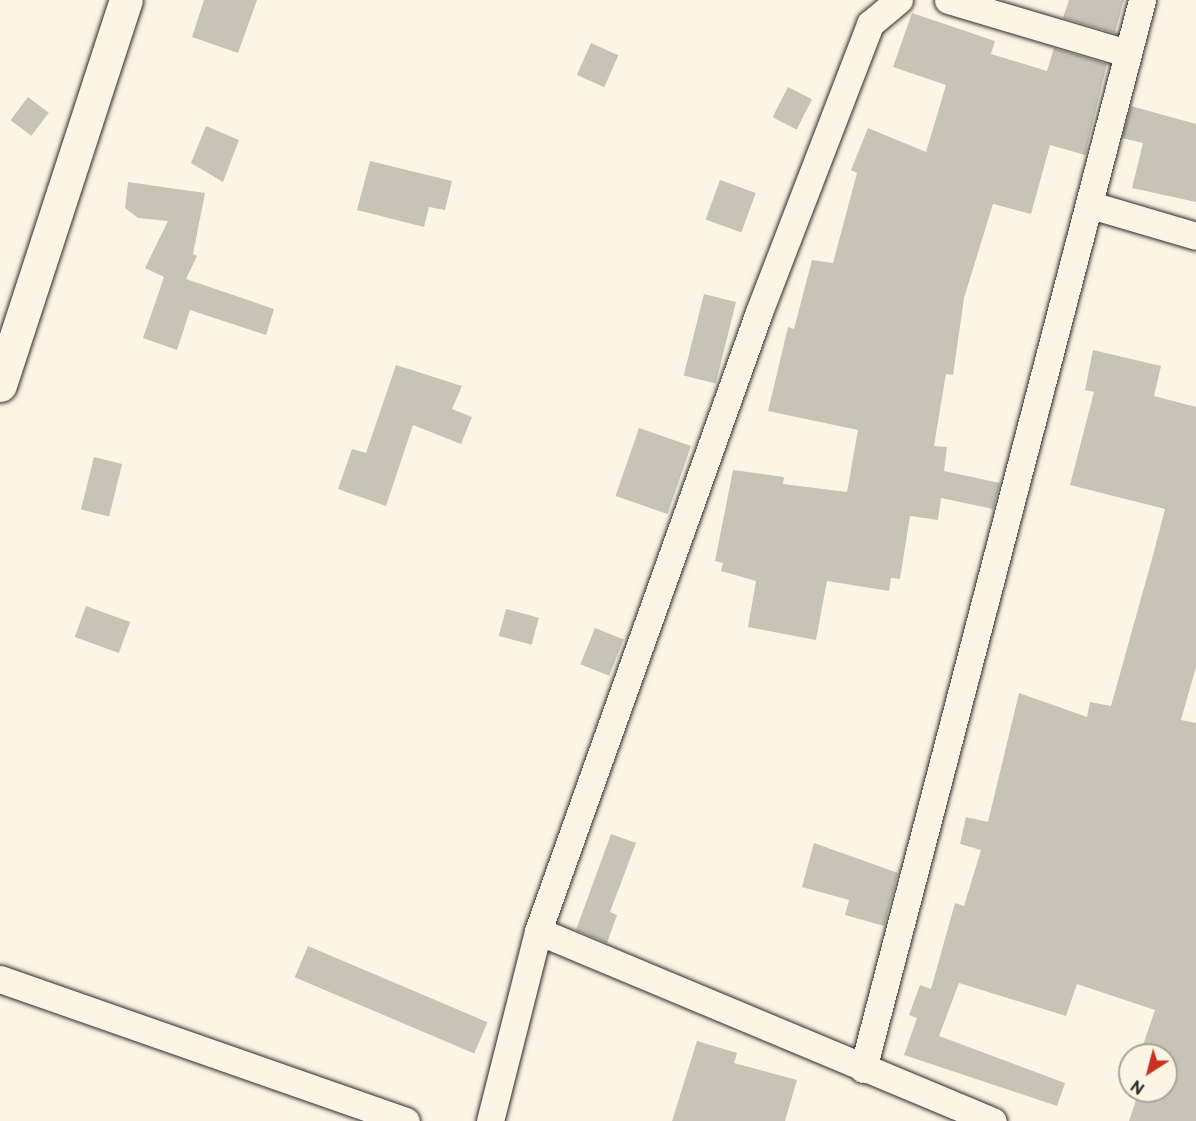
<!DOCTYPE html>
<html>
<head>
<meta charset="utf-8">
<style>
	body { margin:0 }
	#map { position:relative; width:1196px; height:1121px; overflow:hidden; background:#fcf5e5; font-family:"Balsamiq Sans",sans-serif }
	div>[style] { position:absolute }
	.building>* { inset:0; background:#c8c3b7; transform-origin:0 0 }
	.roads { filter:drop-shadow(0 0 2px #2b2b2b) drop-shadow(0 0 2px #2b2b2b) }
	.street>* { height:27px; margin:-13.5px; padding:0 13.5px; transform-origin:13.5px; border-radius:13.5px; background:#fcf5e5 }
	.highway>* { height:33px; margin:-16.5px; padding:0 16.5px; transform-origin:16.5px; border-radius:16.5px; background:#fcf5e5 }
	span { translate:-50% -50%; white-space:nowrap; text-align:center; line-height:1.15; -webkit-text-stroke:4.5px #fcf5e5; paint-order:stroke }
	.north { position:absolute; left:1118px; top:1043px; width:60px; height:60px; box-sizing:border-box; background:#fcf5e5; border:2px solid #a8a49b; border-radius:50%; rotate:216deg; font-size:16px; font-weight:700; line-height:24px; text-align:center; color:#2b2b2b }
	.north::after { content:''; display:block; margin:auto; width:21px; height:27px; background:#c8321e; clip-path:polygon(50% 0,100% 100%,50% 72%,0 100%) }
</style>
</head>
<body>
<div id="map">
	<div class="building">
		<i style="clip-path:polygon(204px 0,257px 0,238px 53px,192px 37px)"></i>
		<i style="clip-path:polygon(1069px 0,1124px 0,1115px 33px,1063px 18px)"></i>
		<i style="clip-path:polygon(912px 13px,995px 41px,991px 54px,1047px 71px,1054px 48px,1107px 64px,1085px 155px,1050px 145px,1031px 214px,993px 204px,964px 298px,953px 375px,946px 374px,934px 446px,947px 447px,944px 471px,1000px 483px,993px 509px,941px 498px,938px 520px,910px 516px,900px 579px,891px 578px,889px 591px,827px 581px,816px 640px,748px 627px,756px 581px,721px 571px,723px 563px,715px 561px,733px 470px,784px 477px,783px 484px,847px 492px,858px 430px,768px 411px,788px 327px,794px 329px,812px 260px,833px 263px,857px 173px,851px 170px,868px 128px,926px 152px,946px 85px,893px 67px)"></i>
		<i style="left:591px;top:43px;width:30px;height:35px;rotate:24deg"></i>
		<i style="left:788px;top:87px;width:27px;height:34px;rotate:27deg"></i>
		<i style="left:28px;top:97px;width:26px;height:29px;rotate:37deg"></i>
		<i style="clip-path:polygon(1131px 106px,1196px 124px,1196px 202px,1132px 188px,1143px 143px,1122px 138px)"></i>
		<i style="clip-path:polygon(206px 126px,239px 140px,223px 182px,191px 163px)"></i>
		<i style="clip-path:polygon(370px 161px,452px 181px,445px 210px,429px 207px,424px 227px,357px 210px)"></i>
		<i style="left:720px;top:180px;width:38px;height:42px;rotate:20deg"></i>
		<i style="clip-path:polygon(128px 182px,205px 193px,193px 254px,197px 256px,186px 279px,274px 309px,266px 335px,190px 310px,177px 350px,143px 338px,164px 277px,145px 268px,168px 221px,138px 218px,125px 208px)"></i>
		<i style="left:704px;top:294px;width:33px;height:84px;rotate:14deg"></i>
		<i style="clip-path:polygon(1093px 350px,1161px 366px,1154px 396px,1196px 407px,1196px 667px,1181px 720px,1196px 723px,1196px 1121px,1129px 1121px,1139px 1091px,1166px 1091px,1166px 1055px,1141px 1051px,1155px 1010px,1077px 984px,1066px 1016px,959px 983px,939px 1036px,1065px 1083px,1057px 1106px,904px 1055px,917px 1018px,909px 1015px,920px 985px,931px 989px,955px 903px,964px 906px,981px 850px,960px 844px,966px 817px,988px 822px,1019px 693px,1087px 717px,1090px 702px,1111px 706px,1152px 559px,1165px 509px,1070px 485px,1094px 392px,1085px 390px)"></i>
		<i style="clip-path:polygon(396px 365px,462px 386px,452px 409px,472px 417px,461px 444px,413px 425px,386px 506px,338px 489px,352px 449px,366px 453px)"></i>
		<i style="left:639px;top:428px;width:55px;height:72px;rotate:19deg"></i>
		<i style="left:94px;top:457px;width:29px;height:54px;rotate:14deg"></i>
		<i style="left:86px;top:606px;width:47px;height:33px;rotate:20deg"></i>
		<i style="left:506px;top:609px;width:34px;height:28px;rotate:15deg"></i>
		<i style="left:595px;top:628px;width:31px;height:39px;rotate:22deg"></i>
		<i style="clip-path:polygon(611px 834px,636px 843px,610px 912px,617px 915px,607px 943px,576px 930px)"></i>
		<i style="clip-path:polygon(814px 843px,898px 873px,884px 926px,845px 915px,849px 900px,802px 887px)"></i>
		<i style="left:308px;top:946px;width:195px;height:34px;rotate:23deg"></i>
		<i style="clip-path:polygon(697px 1041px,737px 1053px,734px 1063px,797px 1080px,785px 1121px,672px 1121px)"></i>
	</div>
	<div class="roads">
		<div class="street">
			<i style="left:948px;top:0;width:187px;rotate:16.5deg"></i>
			<i style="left:1091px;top:205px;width:109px;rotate:16.4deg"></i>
			<i style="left:538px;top:931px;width:493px;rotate:22.7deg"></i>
			<i style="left:0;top:979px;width:430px;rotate:19.3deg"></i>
			<i style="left:863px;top:1069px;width:1105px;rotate:-75.37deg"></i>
			<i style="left:490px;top:1121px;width:196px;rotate:-75.8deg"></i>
			<i style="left:538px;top:931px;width:657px;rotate:-70.35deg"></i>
			<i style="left:759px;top:312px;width:309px;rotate:-68.9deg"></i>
			<i style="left:870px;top:24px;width:38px;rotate:-40deg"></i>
		</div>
		<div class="highway">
			<i style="left:0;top:385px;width:405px;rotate:-71.9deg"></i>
		</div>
	</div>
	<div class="north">N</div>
</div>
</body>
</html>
